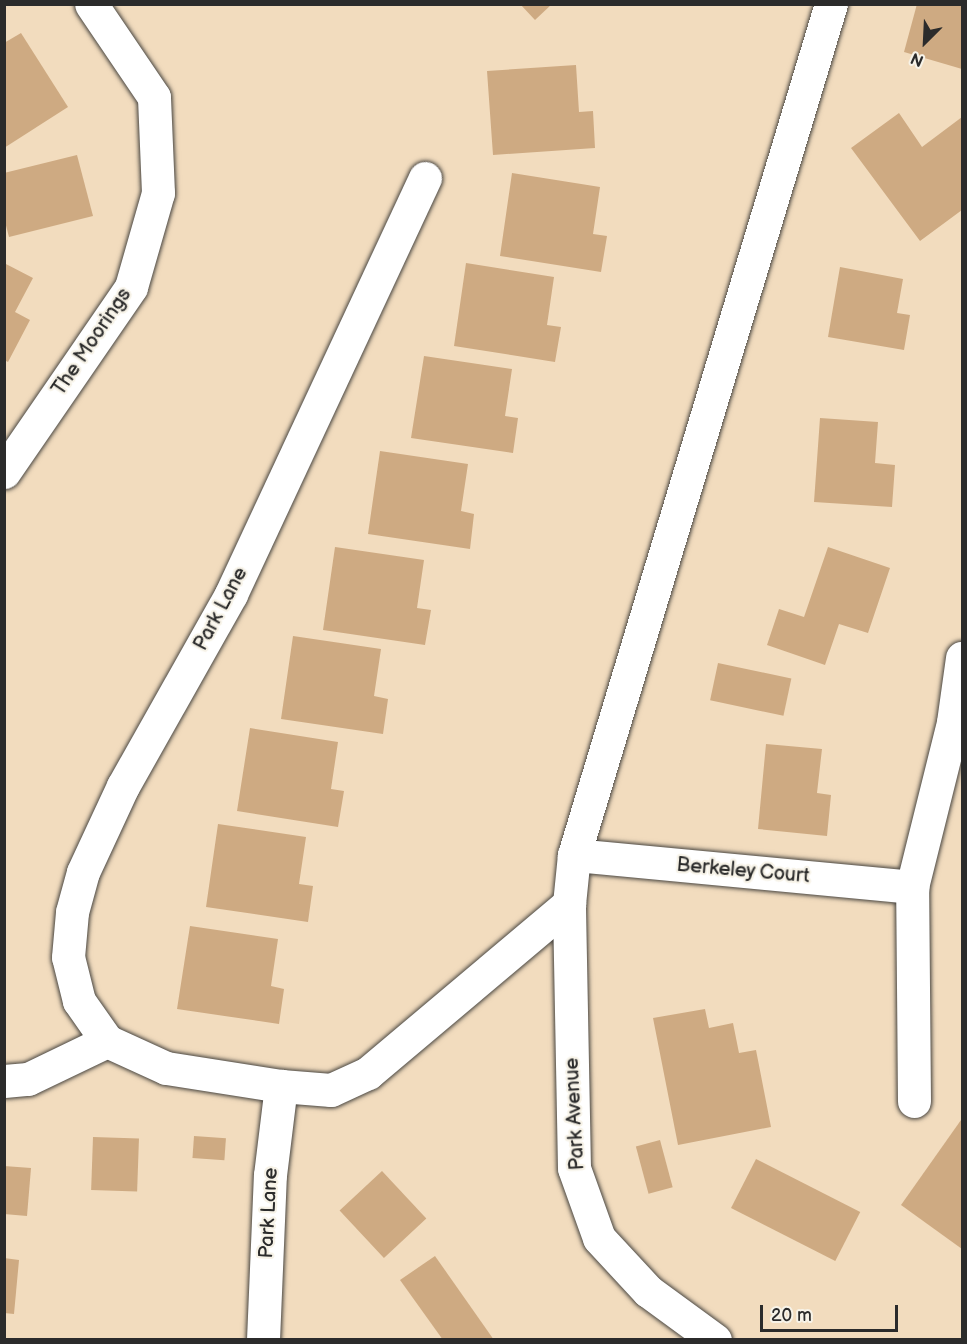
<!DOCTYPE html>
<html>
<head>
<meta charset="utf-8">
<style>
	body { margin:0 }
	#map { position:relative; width:967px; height:1344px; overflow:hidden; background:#f2dcbe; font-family:"Balsamiq Sans",sans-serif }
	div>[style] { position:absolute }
	.building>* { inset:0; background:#ceaa82; transform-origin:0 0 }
	.roads { filter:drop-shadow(0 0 2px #494641) drop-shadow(0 0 2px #494641) }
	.street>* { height:33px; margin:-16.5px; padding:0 16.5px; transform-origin:16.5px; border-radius:16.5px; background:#fff }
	span { translate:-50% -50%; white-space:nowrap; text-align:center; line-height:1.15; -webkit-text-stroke:4.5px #f7f3e8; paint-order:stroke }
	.street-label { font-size:20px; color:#2b2b2b }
	.frame { position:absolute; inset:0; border:6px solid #2b2b2b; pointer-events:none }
	.north { position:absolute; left:895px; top:12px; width:60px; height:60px; -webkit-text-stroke:4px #f7f3e8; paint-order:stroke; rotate:204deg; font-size:16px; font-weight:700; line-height:24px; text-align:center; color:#2b2b2b }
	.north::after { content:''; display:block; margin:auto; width:21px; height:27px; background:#2b2b2b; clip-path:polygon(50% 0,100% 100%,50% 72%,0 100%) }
	.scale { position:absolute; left:760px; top:1305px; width:138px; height:27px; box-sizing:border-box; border:3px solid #2b2b2b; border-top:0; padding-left:8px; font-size:18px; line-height:21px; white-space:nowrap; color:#2b2b2b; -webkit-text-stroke:4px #f7f3e8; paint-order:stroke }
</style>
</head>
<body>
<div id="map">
	<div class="building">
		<i style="clip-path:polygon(520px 4px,552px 4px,535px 20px)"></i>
		<i style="clip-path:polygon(917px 4px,962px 4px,962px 69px,904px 52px)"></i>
		<i style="clip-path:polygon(21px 33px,68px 107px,4px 148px,4px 43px)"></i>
		<i style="clip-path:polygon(576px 65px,579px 112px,593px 111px,595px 148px,493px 155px,487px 71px)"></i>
		<i style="clip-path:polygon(899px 113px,922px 147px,962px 117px,962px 210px,920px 241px,851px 148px)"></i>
		<i style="clip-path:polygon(77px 155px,93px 216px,9px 237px,4px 218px,4px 173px)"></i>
		<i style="clip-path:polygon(512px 173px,600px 187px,593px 234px,607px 236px,601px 272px,500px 256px)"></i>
		<i style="clip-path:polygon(4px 263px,33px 278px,15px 312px,30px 320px,8px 362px,4px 360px)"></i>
		<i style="clip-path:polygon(466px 263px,554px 277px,547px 325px,561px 327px,555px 362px,454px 346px)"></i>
		<i style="clip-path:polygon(840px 267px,903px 279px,897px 313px,910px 315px,904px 350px,828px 337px)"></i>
		<i style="clip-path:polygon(424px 356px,512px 369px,505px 416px,518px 418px,513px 453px,411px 438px)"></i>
		<i style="clip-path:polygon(820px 418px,878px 422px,875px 463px,895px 465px,892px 507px,814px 502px)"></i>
		<i style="clip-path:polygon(380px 451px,468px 464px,461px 511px,474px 514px,470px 549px,368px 534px)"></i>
		<i style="clip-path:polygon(335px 547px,424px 560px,417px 608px,431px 610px,425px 645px,323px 630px)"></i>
		<i style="clip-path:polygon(828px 547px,890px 568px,868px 633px,839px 624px,825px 665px,767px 645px,779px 609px,804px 617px)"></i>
		<i style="clip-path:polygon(293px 636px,381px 649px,374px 696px,388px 699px,383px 734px,281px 719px)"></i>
		<i style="left:718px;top:663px;width:75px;height:38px;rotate:12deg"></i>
		<i style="clip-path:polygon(250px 728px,338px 742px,331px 789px,344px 791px,338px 827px,237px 811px)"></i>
		<i style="clip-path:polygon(766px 744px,822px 749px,817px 793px,831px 795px,827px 836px,758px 829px)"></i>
		<i style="clip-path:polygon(218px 824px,306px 837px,299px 884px,313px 886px,308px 922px,206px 907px)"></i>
		<i style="clip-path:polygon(190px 926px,278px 939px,271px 986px,284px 989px,279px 1024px,177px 1009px)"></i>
		<i style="clip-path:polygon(705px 1009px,709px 1028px,733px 1023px,739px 1053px,756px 1050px,771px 1127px,678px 1145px,653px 1018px)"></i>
		<i style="clip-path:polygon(961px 1120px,962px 1121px,962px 1249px,901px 1205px)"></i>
		<i style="left:194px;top:1136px;width:32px;height:22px;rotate:4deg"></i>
		<i style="left:93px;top:1137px;width:46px;height:53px;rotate:2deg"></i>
		<i style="left:660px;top:1140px;width:49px;height:25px;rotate:75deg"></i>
		<i style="left:756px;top:1159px;width:117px;height:55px;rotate:27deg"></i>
		<i style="clip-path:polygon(4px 1166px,31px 1168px,27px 1216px,4px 1214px)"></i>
		<i style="left:382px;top:1171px;width:65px;height:58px;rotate:47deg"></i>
		<i style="clip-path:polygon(435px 1256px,494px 1340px,443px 1340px,400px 1280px)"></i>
		<i style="clip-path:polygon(4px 1258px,19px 1260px,14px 1314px,4px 1313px)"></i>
	</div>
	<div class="roads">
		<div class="street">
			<i style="left:4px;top:472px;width:224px;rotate:-55.5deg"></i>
			<i style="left:131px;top:287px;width:98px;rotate:-74deg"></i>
			<i style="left:158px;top:193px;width:96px;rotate:-92.4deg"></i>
			<i style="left:154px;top:97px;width:112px;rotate:-124.1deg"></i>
			<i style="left:574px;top:855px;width:340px;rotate:5.4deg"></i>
			<i style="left:4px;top:1081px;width:24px;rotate:-5deg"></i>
			<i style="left:28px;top:1079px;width:88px;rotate:-25.7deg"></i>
			<i style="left:281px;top:1086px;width:116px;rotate:-171.1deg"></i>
			<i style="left:166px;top:1068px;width:65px;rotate:-155.4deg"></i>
			<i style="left:107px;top:1041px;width:49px;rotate:-125deg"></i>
			<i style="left:79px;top:1001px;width:45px;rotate:-104deg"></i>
			<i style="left:68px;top:957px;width:45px;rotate:-84.9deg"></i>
			<i style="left:72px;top:912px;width:41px;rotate:-74.6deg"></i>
			<i style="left:83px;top:872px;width:95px;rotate:-65.1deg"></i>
			<i style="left:123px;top:786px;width:220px;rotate:-60.6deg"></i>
			<i style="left:231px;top:594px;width:459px;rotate:-65deg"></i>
			<i style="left:914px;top:1101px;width:214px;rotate:-90.5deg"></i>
			<i style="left:912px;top:887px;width:170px;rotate:-76deg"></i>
			<i style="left:953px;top:722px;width:65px;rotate:-82deg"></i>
			<i style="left:263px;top:1340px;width:165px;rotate:-87.6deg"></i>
			<i style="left:270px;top:1175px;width:90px;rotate:-83deg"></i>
			<i style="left:281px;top:1086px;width:50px;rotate:4.6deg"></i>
			<i style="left:331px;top:1090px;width:41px;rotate:-24.7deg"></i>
			<i style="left:368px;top:1073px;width:263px;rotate:-40.1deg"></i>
			<i style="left:715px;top:1340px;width:83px;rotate:-143.8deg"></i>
			<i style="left:648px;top:1291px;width:72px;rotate:-132.8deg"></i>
			<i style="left:599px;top:1238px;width:74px;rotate:-109.7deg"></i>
			<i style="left:574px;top:1168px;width:264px;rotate:-91.1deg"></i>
			<i style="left:569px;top:904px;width:49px;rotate:-84.2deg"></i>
			<i style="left:574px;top:855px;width:889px;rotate:-73.2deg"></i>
		</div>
	</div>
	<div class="street-label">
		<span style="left:92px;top:342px;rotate:-56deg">The Moorings</span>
		<span style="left:221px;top:609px;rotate:-62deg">Park Lane</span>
		<span style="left:743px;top:871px;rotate:5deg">Berkeley Court</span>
		<span style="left:575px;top:1114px;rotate:-93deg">Park Avenue</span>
		<span style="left:269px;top:1213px;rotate:-87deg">Park Lane</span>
	</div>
	<div class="frame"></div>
	<div class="north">N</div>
	<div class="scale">20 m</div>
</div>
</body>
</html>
